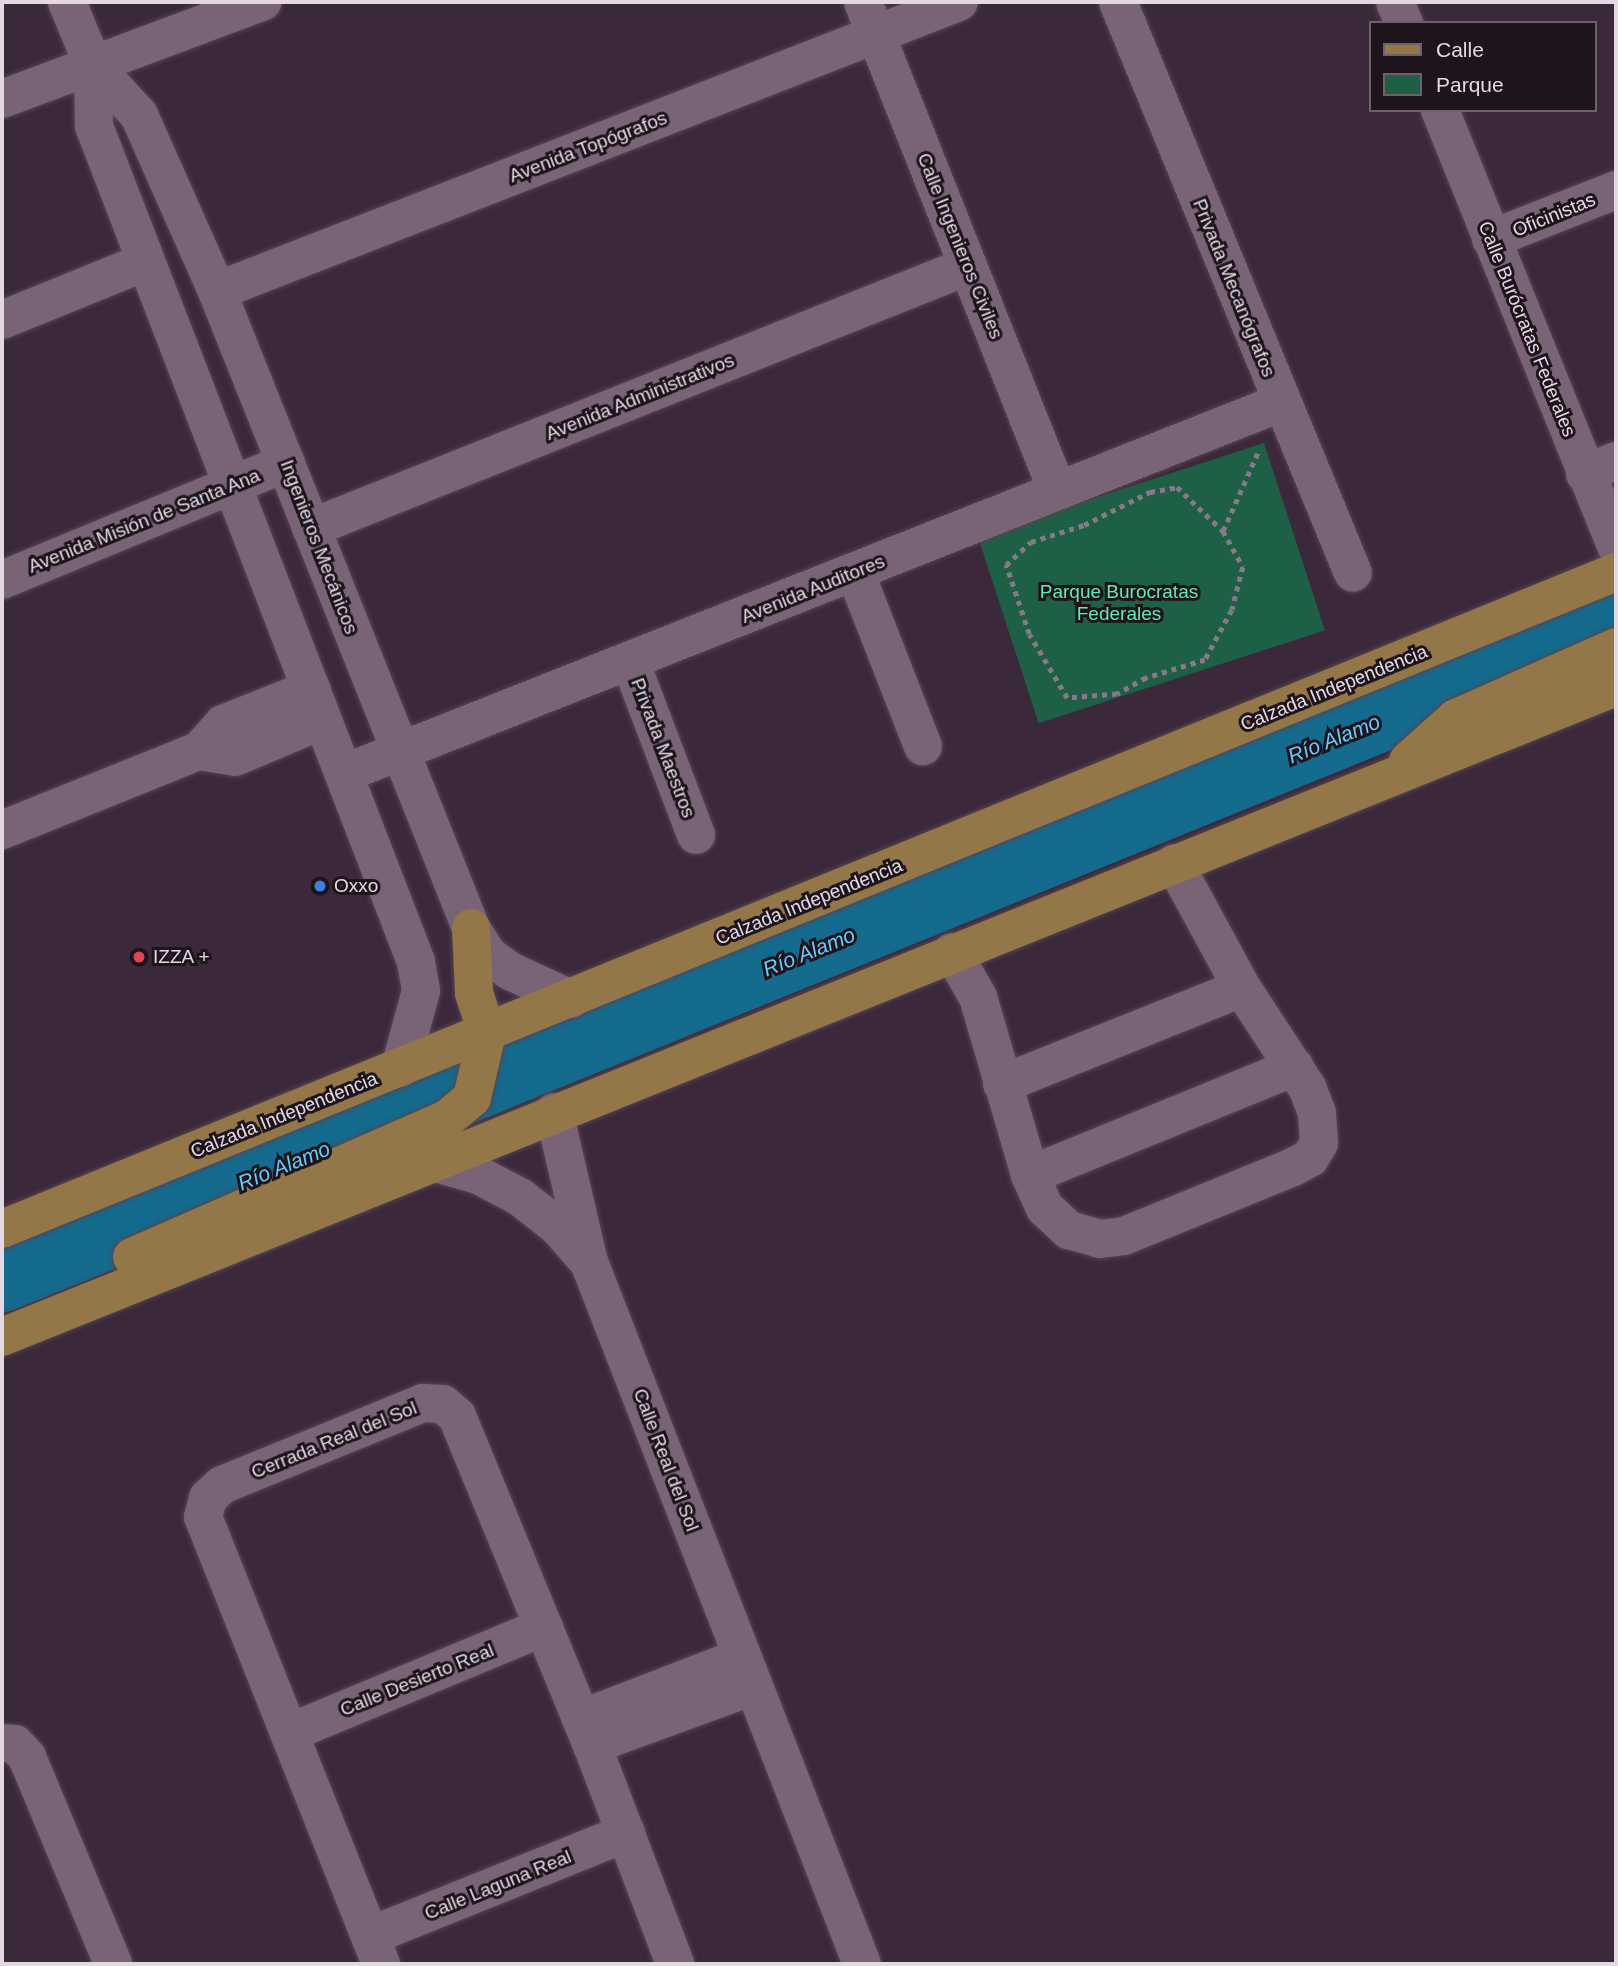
<!DOCTYPE html>
<html>
<head>
<meta charset="utf-8">
<style>
	body { margin:0 }
	#map { position:relative; width:1618px; height:1966px; overflow:hidden; background:#3b283a; font-family:Helvetica,sans-serif }
	div>[style] { position:absolute }
	.green>* { inset:0; background:#1e6045; transform-origin:0 0 }
	.river>* { height:63px; margin:-31.5px; padding:0 31.5px; transform-origin:31.5px; border-radius:31.5px; background:#146b8e }
	.path>* { height:4.5px; margin-top:-2.25px; transform-origin:0; background:repeating-linear-gradient(90deg,#897988 0 5px,transparent 0 10px) }
	.roads { filter:drop-shadow(0 0 2px #544553) drop-shadow(0 0 2px #544553) }
	.minor>* { height:38px; margin:-19px; padding:0 19px; transform-origin:19px; border-radius:19px; background:#796477 }
	.major>* { height:38px; margin:-19px; padding:0 19px; transform-origin:19px; border-radius:19px; background:#937748 }
	.dots>* { width:19px; height:19px; translate:-50% -50%; box-sizing:border-box; border:4px solid #1d141c; border-radius:50% }
	span { translate:-50% -50%; white-space:nowrap; text-align:center; line-height:1.15; -webkit-text-stroke:6px #1d141c; paint-order:stroke }
	.street-label { font-size:19px; color:#e4d8e3 }
	.park-label { font-size:19px; color:#60ebb1 }
	.poi-label { font-size:19px; color:#e4d8e3 }
	.left { translate:0 -50%; text-align:left }
	.water-label { font-size:21px; color:#65cbfd; font-style:italic }
	.frame { position:absolute; inset:0; border:4px solid #e4d8e3; pointer-events:none }
	.legend { position:absolute; left:1369px; top:21px; width:228px; height:91px; box-sizing:border-box; background:#1d141c; border:2px solid #6d626c; margin:0; padding:9px 12px; list-style:none; font-size:21px; color:#e4d8e3 }
	.legend li { display:flex; align-items:center; gap:14px; height:35px }
	.legend b { width:35px; border:2px solid #6d626c }
</style>
</head>
<body>
<div id="map">
	<div class="green">
		<i style="left:1264px;top:443px;width:197px;height:301px;rotate:72deg"></i>
	</div>
	<div class="river">
		<i style="left:2px;top:1280px;width:1742px;rotate:-22.12deg"></i>
	</div>
	<div class="path">
		<i style="left:1177px;top:487px;width:64px;rotate:43.7deg"></i>
		<i style="left:1223px;top:531px;width:41px;rotate:60.9deg"></i>
		<i style="left:1243px;top:567px;width:44px;rotate:104.3deg"></i>
		<i style="left:1232px;top:610px;width:57px;rotate:118.4deg"></i>
		<i style="left:1205px;top:660px;width:62px;rotate:163deg"></i>
		<i style="left:1146px;top:678px;width:33px;rotate:151deg"></i>
		<i style="left:1117px;top:694px;width:50px;rotate:175.4deg"></i>
		<i style="left:1067px;top:698px;width:74px;rotate:-120.7deg"></i>
		<i style="left:1029px;top:634px;width:73px;rotate:-108.4deg"></i>
		<i style="left:1006px;top:565px;width:34px;rotate:-43deg"></i>
		<i style="left:1031px;top:542px;width:56px;rotate:-17.8deg"></i>
		<i style="left:1084px;top:525px;width:74px;rotate:-26.6deg"></i>
		<i style="left:1150px;top:492px;width:27px;rotate:-10deg"></i>
		<i style="left:1223px;top:531px;width:86px;rotate:-66.1deg"></i>
	</div>
	<div class="roads">
		<div class="minor">
			<i style="left:67px;top:2px;width:68px;rotate:67.6deg"></i>
			<i style="left:93px;top:65px;width:68px;rotate:47.4deg"></i>
			<i style="left:139px;top:115px;width:193px;rotate:66.1deg"></i>
			<i style="left:217px;top:291px;width:686px;rotate:68.26deg"></i>
			<i style="left:471px;top:928px;width:32px;rotate:58deg"></i>
			<i style="left:488px;top:955px;width:27px;rotate:36deg"></i>
			<i style="left:510px;top:971px;width:67px;rotate:24.7deg"></i>
			<i style="left:863px;top:2px;width:525px;rotate:68.32deg"></i>
			<i style="left:1118px;top:2px;width:617px;rotate:67.63deg"></i>
			<i style="left:1395px;top:2px;width:23px;rotate:67deg"></i>
			<i style="left:93px;top:65px;width:61px;rotate:89.1deg"></i>
			<i style="left:94px;top:126px;width:896px;rotate:68.93deg"></i>
			<i style="left:416px;top:962px;width:29px;rotate:80deg"></i>
			<i style="left:421px;top:991px;width:80px;rotate:105.3deg"></i>
			<i style="left:2px;top:99px;width:278px;rotate:-20.5deg"></i>
			<i style="left:1440px;top:110px;width:470px;rotate:68deg"></i>
			<i style="left:1491px;top:239px;width:134px;rotate:-21.4deg"></i>
			<i style="left:217px;top:291px;width:796px;rotate:-21.28deg"></i>
			<i style="left:2px;top:320px;width:154px;rotate:-22.1deg"></i>
			<i style="left:1585px;top:474px;width:34px;rotate:-23deg"></i>
			<i style="left:311px;top:528px;width:707px;rotate:-21.74deg"></i>
			<i style="left:855px;top:572px;width:187px;rotate:68.7deg"></i>
			<i style="left:2px;top:580px;width:307px;rotate:-22.4deg"></i>
			<i style="left:630px;top:661px;width:186px;rotate:69.2deg"></i>
			<i style="left:199px;top:751px;width:36px;rotate:9deg"></i>
			<i style="left:235px;top:757px;width:95px;rotate:-23deg"></i>
			<i style="left:345px;top:773px;width:1006px;rotate:-21.59deg"></i>
			<i style="left:2px;top:830px;width:212px;rotate:-21.9deg"></i>
			<i style="left:199px;top:751px;width:36px;rotate:-48deg"></i>
			<i style="left:223px;top:724px;width:95px;rotate:-21.7deg"></i>
			<i style="left:952px;top:952px;width:52px;rotate:60deg"></i>
			<i style="left:978px;top:997px;width:185px;rotate:73.7deg"></i>
			<i style="left:1030px;top:1175px;width:36px;rotate:66deg"></i>
			<i style="left:1045px;top:1208px;width:33px;rotate:43deg"></i>
			<i style="left:1069px;top:1230px;width:32px;rotate:16deg"></i>
			<i style="left:1100px;top:1239px;width:24px;rotate:-7deg"></i>
			<i style="left:1124px;top:1236px;width:183px;rotate:-22.2deg"></i>
			<i style="left:1293px;top:1167px;width:19px;rotate:-28deg"></i>
			<i style="left:1310px;top:1158px;width:17px;rotate:-59deg"></i>
			<i style="left:1319px;top:1143px;width:30px;rotate:-94deg"></i>
			<i style="left:1317px;top:1113px;width:26px;rotate:-111deg"></i>
			<i style="left:1308px;top:1089px;width:121px;rotate:-123.2deg"></i>
			<i style="left:1242px;top:988px;width:142px;rotate:-118.5deg"></i>
			<i style="left:1002px;top:1084px;width:258px;rotate:-21.8deg"></i>
			<i style="left:554px;top:1112px;width:154px;rotate:76.9deg"></i>
			<i style="left:589px;top:1262px;width:753px;rotate:68.75deg"></i>
			<i style="left:432px;top:1162px;width:48px;rotate:15.8deg"></i>
			<i style="left:478px;top:1175px;width:47px;rotate:27.6deg"></i>
			<i style="left:520px;top:1197px;width:47px;rotate:38.1deg"></i>
			<i style="left:557px;top:1226px;width:44px;rotate:48.7deg"></i>
			<i style="left:1030px;top:1175px;width:286px;rotate:-22.2deg"></i>
			<i style="left:581px;top:1719px;width:173px;rotate:-21.1deg"></i>
			<i style="left:289px;top:1733px;width:276px;rotate:-22.6deg"></i>
			<i style="left:2px;top:1743px;width:13px;rotate:4deg"></i>
			<i style="left:15px;top:1744px;width:18px;rotate:47deg"></i>
			<i style="left:27px;top:1757px;width:224px;rotate:67.4deg"></i>
			<i style="left:592px;top:1745px;width:171px;rotate:-20.1deg"></i>
			<i style="left:370px;top:1936px;width:276px;rotate:-21.9deg"></i>
			<i style="left:381px;top:1964px;width:481px;rotate:-111.7deg"></i>
			<i style="left:203px;top:1517px;width:20px;rotate:-75deg"></i>
			<i style="left:208px;top:1498px;width:19px;rotate:-43deg"></i>
			<i style="left:222px;top:1485px;width:217px;rotate:-22.2deg"></i>
			<i style="left:423px;top:1403px;width:20px;rotate:3deg"></i>
			<i style="left:443px;top:1404px;width:18px;rotate:41deg"></i>
			<i style="left:457px;top:1416px;width:356px;rotate:67.7deg"></i>
			<i style="left:592px;top:1745px;width:234px;rotate:69.2deg"></i>
		</div>
		<div class="major">
			<i style="left:1408px;top:761px;width:64px;rotate:-41.9deg"></i>
			<i style="left:1456px;top:718px;width:175px;rotate:-23.9deg"></i>
			<i style="left:2px;top:1229px;width:1743px;rotate:-22.15deg"></i>
			<i style="left:132px;top:1257px;width:345px;rotate:-23.7deg"></i>
			<i style="left:448px;top:1118px;width:31px;rotate:-40deg"></i>
			<i style="left:472px;top:1098px;width:67px;rotate:-77deg"></i>
			<i style="left:487px;top:1033px;width:42px;rotate:-108deg"></i>
			<i style="left:474px;top:993px;width:65px;rotate:-92.6deg"></i>
			<i style="left:2px;top:1337px;width:1740px;rotate:-21.94deg"></i>
		</div>
	</div>
	<div class="dots">
		<i style="left:320px;top:886px;background:#3f7fe0"></i>
		<i style="left:139px;top:957px;background:#e0444e"></i>
	</div>
	<div class="street-label">
		<span style="left:588px;top:147px;rotate:-21deg">Avenida Topógrafos</span>
		<span style="left:1554px;top:215px;rotate:-22deg">Oficinistas</span>
		<span style="left:960px;top:246px;rotate:68deg">Calle Ingenieros Civiles</span>
		<span style="left:1234px;top:288px;rotate:68deg">Privada Mecanógrafos</span>
		<span style="left:1527px;top:329px;rotate:68deg">Calle Burócratas Federales</span>
		<span style="left:640px;top:397px;rotate:-22deg">Avenida Administrativos</span>
		<span style="left:144px;top:521px;rotate:-22deg">Avenida Misión de Santa Ana</span>
		<span style="left:319px;top:547px;rotate:69deg">Ingenieros Mecánicos</span>
		<span style="left:813px;top:589px;rotate:-22deg">Avenida Auditores</span>
		<span style="left:1334px;top:688px;rotate:-22deg">Calzada Independencia</span>
		<span style="left:663px;top:748px;rotate:69deg">Privada Maestros</span>
		<span style="left:809px;top:902px;rotate:-22deg">Calzada Independencia</span>
		<span style="left:284px;top:1115px;rotate:-22deg">Calzada Independencia</span>
		<span style="left:334px;top:1440px;rotate:-22deg">Cerrada Real del Sol</span>
		<span style="left:666px;top:1460px;rotate:69deg">Calle Real del Sol</span>
		<span style="left:417px;top:1680px;rotate:-22deg">Calle Desierto Real</span>
		<span style="left:498px;top:1885px;rotate:-22deg">Calle Laguna Real</span>
	</div>
	<div class="park-label">
		<span style="left:1119px;top:603px">Parque Burocratas<br>Federales</span>
	</div>
	<div class="poi-label">
		<span class="left" style="left:334px;top:886px">Oxxo</span>
		<span class="left" style="left:153px;top:957px">IZZA +</span>
	</div>
	<div class="water-label">
		<span style="left:1334px;top:739px;rotate:-22deg">Río Alamo</span>
		<span style="left:809px;top:952px;rotate:-22deg">Río Alamo</span>
		<span style="left:284px;top:1166px;rotate:-22deg">Río Alamo</span>
	</div>
	<div class="frame"></div>
	<ul class="legend">
	<li><b style="height:9px;background:#937748"></b>Calle</li>
	<li><b style="height:19px;background:#1e6045"></b>Parque</li>
	</ul>
</div>
</body>
</html>
